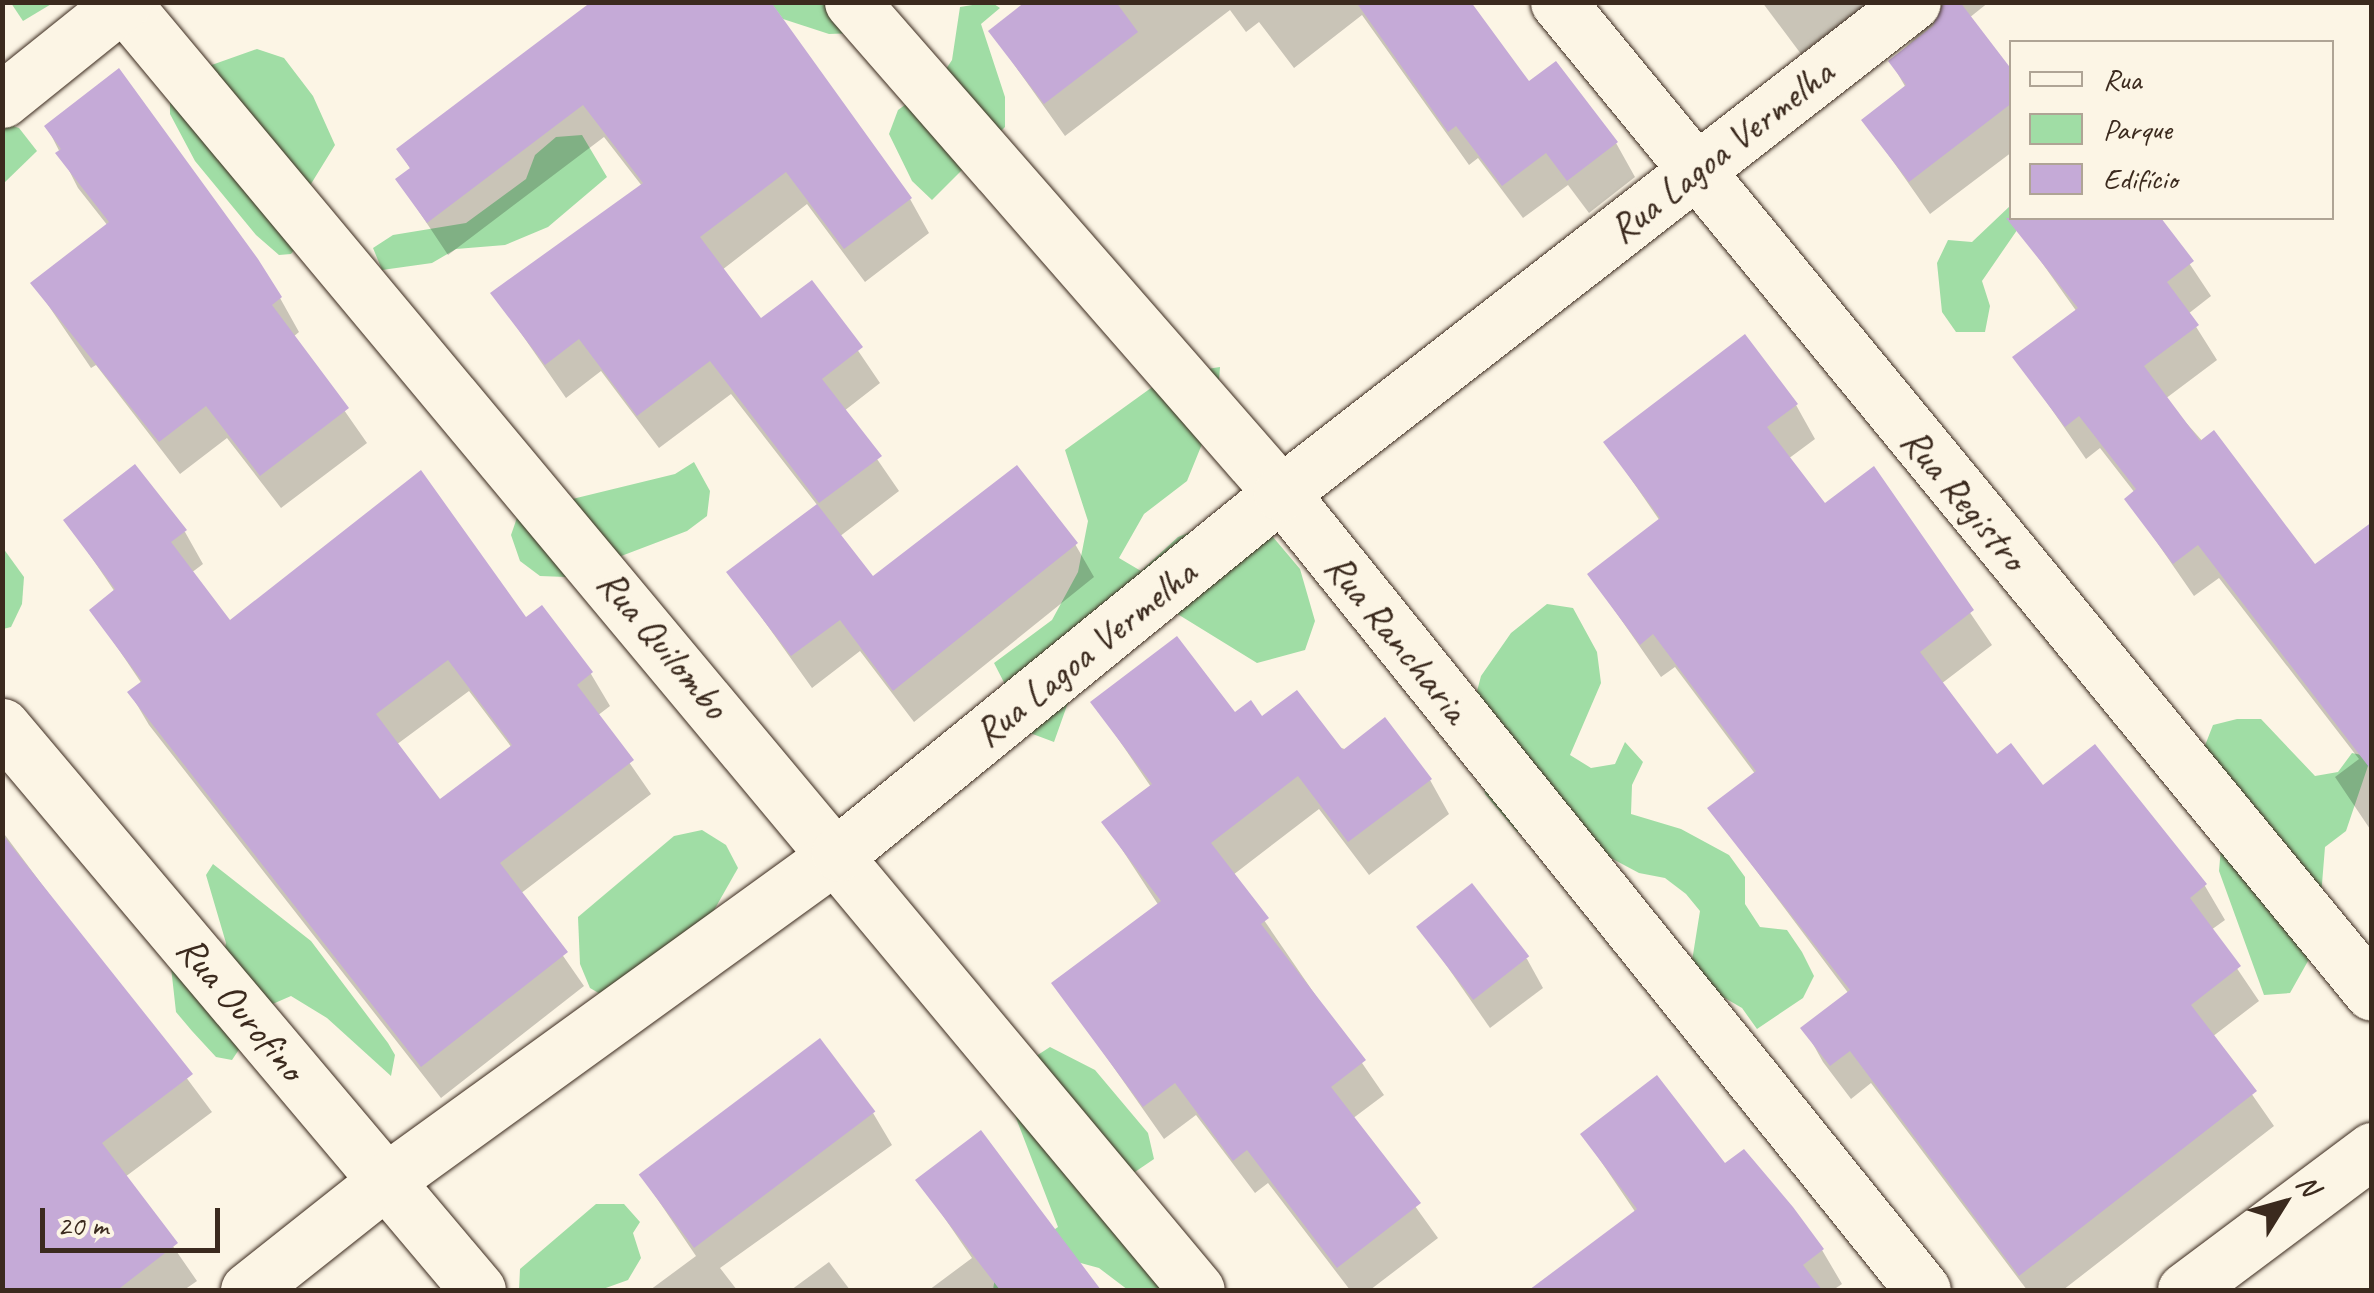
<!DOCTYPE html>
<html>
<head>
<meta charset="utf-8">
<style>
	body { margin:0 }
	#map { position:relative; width:2374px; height:1293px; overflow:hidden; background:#fcf5e5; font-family:Caveat,sans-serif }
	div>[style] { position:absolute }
	.green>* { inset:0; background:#a0dda5 }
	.shadow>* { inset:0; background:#0003 }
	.building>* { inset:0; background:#c5aad7; transform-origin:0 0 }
	.roads { filter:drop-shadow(0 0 2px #3b2a1e) drop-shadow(0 0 2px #3b2a1e) }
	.minor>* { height:55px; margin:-27.5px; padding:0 27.5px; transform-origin:27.5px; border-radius:27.5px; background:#fcf5e5 }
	span { translate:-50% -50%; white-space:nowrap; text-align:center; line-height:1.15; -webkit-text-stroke:9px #fcf5e5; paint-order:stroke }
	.street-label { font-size:40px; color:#3b2a1e }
	.frame { position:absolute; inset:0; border:5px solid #3b2a1e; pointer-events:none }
	.legend { position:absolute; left:2009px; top:40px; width:325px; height:180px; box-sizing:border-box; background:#fcf5e5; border:2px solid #afa495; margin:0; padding:12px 18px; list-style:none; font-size:30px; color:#3b2a1e }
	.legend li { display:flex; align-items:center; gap:20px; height:50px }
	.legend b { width:50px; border:2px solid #afa495 }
	.north { position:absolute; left:2234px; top:1153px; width:100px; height:100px; -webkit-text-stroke:8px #fcf5e5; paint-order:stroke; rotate:53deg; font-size:28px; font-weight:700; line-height:40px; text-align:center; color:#3b2a1e }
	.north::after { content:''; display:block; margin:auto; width:35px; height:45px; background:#3b2a1e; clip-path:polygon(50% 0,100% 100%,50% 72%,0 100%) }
	.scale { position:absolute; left:40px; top:1208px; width:180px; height:45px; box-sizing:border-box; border:5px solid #3b2a1e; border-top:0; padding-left:12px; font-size:30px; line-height:35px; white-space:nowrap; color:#3b2a1e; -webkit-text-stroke:8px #fcf5e5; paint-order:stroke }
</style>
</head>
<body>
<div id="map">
	<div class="green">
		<i style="clip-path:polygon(991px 2px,1000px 8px,981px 24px,1005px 97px,1005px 127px,932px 200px,912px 181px,889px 134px,898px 110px,938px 81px,952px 60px,960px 7px)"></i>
		<i style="clip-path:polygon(11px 3px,53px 3px,23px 21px)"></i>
		<i style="clip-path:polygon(771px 3px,869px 3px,856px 33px,829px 34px,783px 19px)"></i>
		<i style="clip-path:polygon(257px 49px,284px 58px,313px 96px,335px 145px,306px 192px,301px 241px,291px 254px,279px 255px,256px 235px,195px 161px,170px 114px,170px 98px,206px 67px)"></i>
		<i style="clip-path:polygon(3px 123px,19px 128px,37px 151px,3px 184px)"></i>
		<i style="clip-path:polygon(582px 135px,607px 177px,548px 227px,505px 245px,456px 249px,432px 263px,382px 270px,373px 248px,393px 235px,466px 223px,526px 179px,535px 155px,556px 137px)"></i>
		<i style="clip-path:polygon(2011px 205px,2012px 218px,2024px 220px,1982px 281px,1990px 306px,1985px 332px,1956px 332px,1942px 312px,1937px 263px,1948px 240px,1972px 242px)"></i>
		<i style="clip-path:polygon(1220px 367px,1217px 407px,1187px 481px,1144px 514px,1119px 558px,1141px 571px,1178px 537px,1203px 527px,1261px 523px,1300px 569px,1315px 621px,1305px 650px,1257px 663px,1171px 610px,1075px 683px,1054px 742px,1030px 733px,994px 663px,1052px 620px,1078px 572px,1088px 521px,1065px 450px,1169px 375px)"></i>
		<i style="clip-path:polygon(694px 462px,710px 491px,707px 516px,687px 531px,566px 577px,540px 576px,520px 561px,511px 535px,519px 512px,675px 474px)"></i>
		<i style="clip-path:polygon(3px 548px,24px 577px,22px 604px,11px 627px,3px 629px)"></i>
		<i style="clip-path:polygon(1547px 604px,1573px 608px,1597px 652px,1601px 683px,1570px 755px,1591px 768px,1615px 764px,1625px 742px,1643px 762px,1632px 785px,1631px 814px,1681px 829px,1729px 855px,1745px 877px,1745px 904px,1760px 927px,1787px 930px,1802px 952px,1814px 976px,1803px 998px,1757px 1029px,1742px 1008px,1699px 983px,1692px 961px,1700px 911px,1686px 894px,1665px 878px,1639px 873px,1594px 849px,1517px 832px,1485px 794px,1475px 699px,1481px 676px,1511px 633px)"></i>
		<i style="clip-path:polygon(2237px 719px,2261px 719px,2315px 776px,2338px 772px,2352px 753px,2371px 757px,2346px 831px,2325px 847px,2317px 945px,2290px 993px,2264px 995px,2219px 871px,2221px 847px,2204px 748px,2213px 725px)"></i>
		<i style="clip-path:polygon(702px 830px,726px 845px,738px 868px,713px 912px,614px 1002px,590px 988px,580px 964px,578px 917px,674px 836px)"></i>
		<i style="clip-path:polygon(213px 864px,311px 941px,388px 1043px,395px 1055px,391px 1076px,327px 1018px,291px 996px,268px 1006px,232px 1060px,216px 1057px,192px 1031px,176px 1012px,171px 967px,223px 957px,226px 943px,206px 875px)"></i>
		<i style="clip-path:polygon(1050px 1047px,1095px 1070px,1148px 1133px,1154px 1159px,1132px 1174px,1188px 1290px,1128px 1290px,1099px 1268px,1055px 1256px,1022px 1290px,993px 1290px,996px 1270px,1058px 1227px,1011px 1105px,1030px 1060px)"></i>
		<i style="clip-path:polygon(596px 1204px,624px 1204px,640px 1222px,633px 1233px,641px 1258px,628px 1280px,603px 1289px,519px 1290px,520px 1269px)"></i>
	</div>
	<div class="shadow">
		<i style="clip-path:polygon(595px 2px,910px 199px,929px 233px,865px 282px,807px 204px,722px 270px,761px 322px,812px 283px,880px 383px,844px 411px,899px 491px,839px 537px,872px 580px,1075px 544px,1094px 577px,914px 722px,860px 651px,812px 688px,730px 573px,818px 506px,731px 394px,659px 448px,601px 371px,566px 398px,493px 293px,642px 186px,604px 137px,448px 255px,398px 180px,411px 170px,399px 150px)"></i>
		<i style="clip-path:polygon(1019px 2px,1470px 2px,1529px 84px,1616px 143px,1635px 177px,1589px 213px,1568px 185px,1523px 218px,1478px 158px,1469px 165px,1362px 15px,1294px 68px,1259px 22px,1246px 32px,1230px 10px,1065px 136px,991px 32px,1023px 7px)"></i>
		<i style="clip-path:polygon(1762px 2px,1989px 2px,1969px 18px,2012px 74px,2012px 152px,1930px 214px,1864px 120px,1906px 88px,1891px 62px,1943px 10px,1928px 4px,1850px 17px,1801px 54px)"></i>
		<i style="clip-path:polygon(47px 127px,280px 298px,299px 332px,293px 337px,367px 443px,281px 508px,227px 438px,180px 474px,96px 365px,91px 368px,33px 283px,108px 226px,78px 188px)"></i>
		<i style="clip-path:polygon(2025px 218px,2159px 218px,2211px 296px,2188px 314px,2217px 360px,2165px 399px,2315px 568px,2372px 542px,2372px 832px,2335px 777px,2359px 759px,2219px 578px,2194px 596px,2127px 499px,2135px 493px,2100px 448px,2086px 459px,2016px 358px,2077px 312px,2015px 225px)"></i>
		<i style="clip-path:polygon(1796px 405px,1815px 439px,1788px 459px,1825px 506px,1873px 470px,1992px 645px,1941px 684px,1997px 758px,2042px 788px,2095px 748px,2205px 886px,2225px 920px,2211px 930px,2259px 1001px,2212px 1037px,2274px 1126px,2063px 1290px,2027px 1290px,1871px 1083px,1851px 1099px,1823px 1062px,1804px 1028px,1849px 994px,1710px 809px,1756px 775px,1675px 667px,1661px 677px,1590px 575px,1660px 521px,1606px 443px)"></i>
		<i style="clip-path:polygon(evenodd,66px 520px,185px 532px,203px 564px,191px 573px,229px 624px,525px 621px,542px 608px,591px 674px,610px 706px,597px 716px,651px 794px,520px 894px,584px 986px,441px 1098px,149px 725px,130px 693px,142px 684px,92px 610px,115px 592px,66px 520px,469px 691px,512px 748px,440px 802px,396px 745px,469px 691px)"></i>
		<i style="clip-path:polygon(1093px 702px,1262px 719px,1430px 780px,1449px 814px,1369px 875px,1319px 809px,1233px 875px,1384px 1095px,1352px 1119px,1438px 1238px,1370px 1290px,1350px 1290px,1268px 1183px,1255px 1193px,1196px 1115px,1164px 1139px,1055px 984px,1159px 906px,1104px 822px,1151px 787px)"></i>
		<i style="clip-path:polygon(2px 831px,212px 1112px,125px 1177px,197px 1281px,184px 1290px,2px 1290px)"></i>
		<i style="clip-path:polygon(1419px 926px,1527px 959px,1543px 988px,1490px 1028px)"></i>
		<i style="clip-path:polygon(873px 1113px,892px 1145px,720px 1268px,737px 1290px,650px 1290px,696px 1256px,643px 1178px)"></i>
		<i style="clip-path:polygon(981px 1133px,1099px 1290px,929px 1290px,972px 1258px,919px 1181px)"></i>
		<i style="clip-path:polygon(1583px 1135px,1725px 1167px,1822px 1250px,1842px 1284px,1833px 1290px,1535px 1290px,1636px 1213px)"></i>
		<i style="clip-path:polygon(829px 1262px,850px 1290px,791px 1290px)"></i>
	</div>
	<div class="building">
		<i style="clip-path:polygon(591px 2px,771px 2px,912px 198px,844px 249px,786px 172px,700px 237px,761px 318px,812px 280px,863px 347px,822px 379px,882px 456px,819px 503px,710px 361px,637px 416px,579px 339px,545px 365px,490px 293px,643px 183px,583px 105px,427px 223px,395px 179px,410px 168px,396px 149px)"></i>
		<i style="clip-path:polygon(1025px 2px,1116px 2px,1138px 32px,1044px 104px,988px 31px)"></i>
		<i style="clip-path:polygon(1356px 2px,1471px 2px,1529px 81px,1556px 61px,1618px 142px,1567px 181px,1546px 153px,1502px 186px,1456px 126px,1448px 132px)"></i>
		<i style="clip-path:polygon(1944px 2px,1960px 2px,2012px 70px,2012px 103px,1909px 182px,1861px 120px,1906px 85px,1888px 61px,1933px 26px)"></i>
		<i style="clip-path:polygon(119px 68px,258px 259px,282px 297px,272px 305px,349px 408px,260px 476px,206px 406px,159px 442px,30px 283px,109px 222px,55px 153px,61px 149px,44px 126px)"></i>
		<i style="clip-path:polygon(2006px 218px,2161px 218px,2194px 261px,2167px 282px,2199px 325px,2144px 366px,2200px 441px,2214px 430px,2315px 564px,2372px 522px,2372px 771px,2198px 545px,2173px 564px,2124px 499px,2136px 489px,2079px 416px,2065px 427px,2012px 357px,2078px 308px)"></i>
		<i style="clip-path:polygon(1745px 334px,1798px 404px,1767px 427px,1825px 503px,1874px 466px,1974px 610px,1920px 652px,1997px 754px,2011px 743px,2043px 785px,2095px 744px,2207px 884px,2190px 898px,2241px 966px,2191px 1005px,2257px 1091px,2019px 1276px,1850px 1051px,1830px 1066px,1800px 1028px,1850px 990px,1707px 808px,1756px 771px,1653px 634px,1640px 645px,1587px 574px,1660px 518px,1603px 442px)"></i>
		<i style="clip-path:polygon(evenodd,135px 464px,187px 530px,171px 542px,230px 620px,421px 470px,526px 617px,542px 605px,593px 672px,577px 685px,634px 760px,500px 863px,568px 952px,421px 1067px,127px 692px,142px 681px,89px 610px,115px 589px,63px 520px,135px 464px,448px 660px,512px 745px,440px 799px,376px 714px,448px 660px)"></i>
		<i style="clip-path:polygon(1017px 465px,1078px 543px,893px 691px,840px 620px,791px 656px,726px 572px,817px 504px,873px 576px)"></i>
		<i style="clip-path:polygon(1177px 636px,1235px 712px,1251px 700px,1262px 716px,1297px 690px,1343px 750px,1385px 717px,1432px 779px,1348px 842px,1298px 776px,1211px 843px,1269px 918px,1261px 924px,1366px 1060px,1331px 1087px,1421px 1203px,1337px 1268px,1247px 1150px,1233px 1161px,1175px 1083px,1143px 1107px,1051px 983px,1161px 901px,1101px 822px,1152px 784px,1090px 702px)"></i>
		<i style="clip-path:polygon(2px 834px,193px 1074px,102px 1143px,178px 1243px,120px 1288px,2px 1290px)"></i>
		<i style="left:1472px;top:883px;width:93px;height:71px;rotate:52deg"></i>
		<i style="left:820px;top:1038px;width:92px;height:227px;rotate:53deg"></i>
		<i style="clip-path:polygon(1657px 1075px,1725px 1163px,1744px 1149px,1793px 1207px,1824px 1249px,1803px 1265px,1822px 1290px,1529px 1290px,1637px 1209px,1580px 1134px)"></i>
		<i style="clip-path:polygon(981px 1130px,1040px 1209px,1101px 1290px,1000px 1290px,915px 1180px)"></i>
	</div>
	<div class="roads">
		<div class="minor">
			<i style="left:852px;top:2px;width:652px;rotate:48.86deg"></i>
			<i style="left:1281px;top:493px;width:1023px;rotate:51.15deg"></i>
			<i style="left:1558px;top:2px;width:1282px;rotate:50.6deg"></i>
			<i style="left:123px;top:3px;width:1676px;rotate:50.16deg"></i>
			<i style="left:2px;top:100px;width:156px;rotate:-38.8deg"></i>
			<i style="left:2px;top:726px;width:738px;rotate:49.84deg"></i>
			<i style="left:248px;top:1290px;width:177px;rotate:-38.4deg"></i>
			<i style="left:387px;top:1180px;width:558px;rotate:-35.88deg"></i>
			<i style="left:839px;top:853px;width:570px;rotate:-39.16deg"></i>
			<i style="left:1281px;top:493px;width:800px;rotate:-37.84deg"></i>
			<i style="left:2185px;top:1290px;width:234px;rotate:-36.8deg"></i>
		</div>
	</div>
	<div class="street-label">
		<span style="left:1721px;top:151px;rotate:-38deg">Rua Lagoa Vermelha</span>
		<span style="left:1964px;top:499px;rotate:50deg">Rua Registro</span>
		<span style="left:1397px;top:638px;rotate:51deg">Rua Rancharia</span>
		<span style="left:663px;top:644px;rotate:50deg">Rua Quilombo</span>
		<span style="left:1085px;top:653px;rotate:-39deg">Rua Lagoa Vermelha</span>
		<span style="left:241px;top:1008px;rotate:50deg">Rua Ourofino</span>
	</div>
	<div class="frame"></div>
	<ul class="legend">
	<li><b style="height:12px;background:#fcf5e5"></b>Rua</li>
	<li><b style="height:28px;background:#a0dda5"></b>Parque</li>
	<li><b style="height:28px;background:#c5aad7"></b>Edifício</li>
	</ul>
	<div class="north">N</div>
	<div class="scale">20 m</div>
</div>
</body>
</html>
